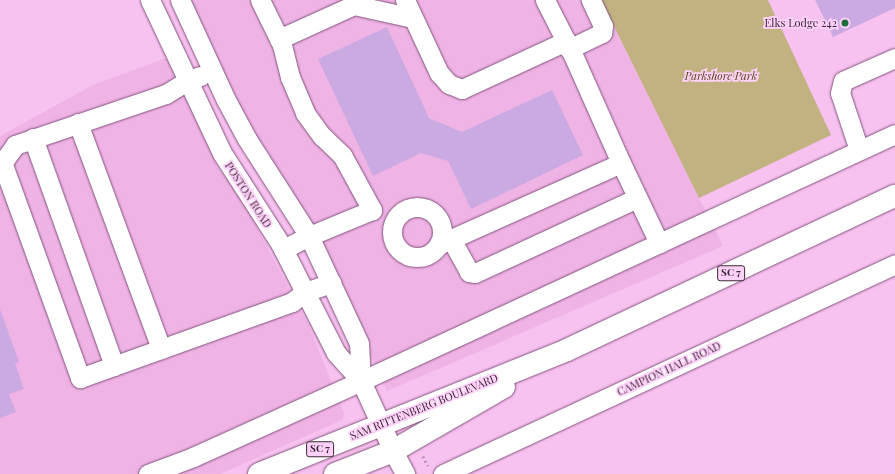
<!DOCTYPE html>
<html>
<head>
<meta charset="utf-8">
<style>
	body { margin:0 }
	#map { position:relative; width:895px; height:474px; overflow:hidden; background:#f7c1f0; font-family:"Playfair Display",serif }
	div>[style] { position:absolute }
	.built>* { inset:0; background:#efb3e6 }
	.green>* { inset:0; background:#c2b282 }
	.building>* { inset:0; background:#cbaae2 }
	.path>* { height:2.5px; margin-top:-1.25px; transform-origin:0; background:repeating-linear-gradient(90deg,#b78cb2 0 2px,transparent 0 5px) }
	.roads { filter:drop-shadow(0 0 1px #83547d) drop-shadow(0 0 1px #83547d) }
	.minor>* { height:19px; margin:-9.5px; padding:0 9.5px; transform-origin:9.5px; border-radius:9.5px; background:#fff }
	.minor>.ring { margin:-9.5px; padding:0; box-sizing:content-box; background:none; border:19px solid #fff; border-radius:50% }
	.major>* { height:22px; margin:-11px; padding:0 11px; transform-origin:11px; border-radius:11px; background:#fff }
	.dots>* { width:11px; height:11px; translate:-50% -50%; box-sizing:border-box; border:2px solid #fed2f8; border-radius:50% }
	span { translate:-50% -50%; white-space:nowrap; text-align:center; line-height:1.15; -webkit-text-stroke:3.5px #fed2f8; paint-order:stroke }
	.shield-label span { padding:1px 3px; background:#fed2f8; border:1px solid; border-radius:3px; -webkit-text-stroke-width:0 }
	.shield-label { font-size:10px; color:#3b2739; font-weight:700 }
	.poi-label { font-size:11px; color:#3b2739 }
	.right { translate:-100% -50%; text-align:right }
	.park-label { font-size:11px; color:#544515; font-style:italic }
	.street-label { font-size:11px; color:#3b2739 }
</style>
</head>
<body>
<div id="map">
	<div class="built">
		<i style="clip-path:polygon(189px 0,601px 0,723px 246px,387px 391px,329px 261px,252px 136px)"></i>
		<i style="clip-path:polygon(169px 57px,217px 166px,246px 207px,308px 324px,344px 413px,342px 420px,220px 474px,0 474px,0 136px,93px 85px)"></i>
	</div>
	<div class="green">
		<i style="clip-path:polygon(601px 0,768px 0,831px 135px,699px 198px)"></i>
	</div>
	<div class="building">
		<i style="clip-path:polygon(815px 0,895px 0,895px 8px,833px 37px)"></i>
		<i style="clip-path:polygon(387px 27px,429px 118px,462px 132px,552px 90px,583px 155px,471px 209px,448px 161px,421px 153px,373px 176px,318px 59px)"></i>
		<i style="clip-path:polygon(0 309px,19px 362px,15px 363px,24px 389px,9px 394px,16px 412px,0 418px)"></i>
	</div>
	<div class="path">
		<i style="left:423px;top:456px;width:11px;rotate:63deg"></i>
	</div>
	<div class="roads">
		<div class="minor">
			<i style="left:150px;top:0;width:169px;rotate:64.8deg"></i>
			<i style="left:222px;top:153px;width:109px;rotate:57.3deg"></i>
			<i style="left:281px;top:245px;width:121px;rotate:63deg"></i>
			<i style="left:336px;top:353px;width:38px;rotate:48deg"></i>
			<i style="left:361px;top:381px;width:77px;rotate:65.4deg"></i>
			<i style="left:393px;top:451px;width:26px;rotate:62deg"></i>
			<i style="left:180px;top:0;width:110px;rotate:65.3deg"></i>
			<i style="left:226px;top:100px;width:44px;rotate:61.7deg"></i>
			<i style="left:247px;top:139px;width:115px;rotate:57.4deg"></i>
			<i style="left:309px;top:236px;width:118px;rotate:65deg"></i>
			<i style="left:359px;top:343px;width:38px;rotate:87deg"></i>
			<i style="left:260px;top:0;width:50px;rotate:63.9deg"></i>
			<i style="left:282px;top:45px;width:33px;rotate:76deg"></i>
			<i style="left:290px;top:77px;width:39px;rotate:67deg"></i>
			<i style="left:305px;top:113px;width:29px;rotate:54deg"></i>
			<i style="left:322px;top:136px;width:28px;rotate:44deg"></i>
			<i style="left:342px;top:155px;width:63px;rotate:61.4deg"></i>
			<i style="left:372px;top:210px;width:68px;rotate:157.6deg"></i>
			<i style="left:309px;top:236px;width:29px;rotate:153deg"></i>
			<i style="left:405px;top:0;width:81px;rotate:65deg"></i>
			<i style="left:439px;top:73px;width:15px;rotate:48deg"></i>
			<i style="left:449px;top:84px;width:14px;rotate:21deg"></i>
			<i style="left:462px;top:89px;width:115px;rotate:-24.8deg"></i>
			<i style="left:279px;top:39px;width:82px;rotate:-24.4deg"></i>
			<i style="left:354px;top:5px;width:60px;rotate:12.4deg"></i>
			<i style="left:569px;top:49px;width:37px;rotate:-26deg"></i>
			<i style="left:602px;top:33px;width:7px;rotate:-82deg"></i>
			<i style="left:603px;top:26px;width:29px;rotate:-115deg"></i>
			<i style="left:78px;top:123px;width:241px;rotate:69.8deg"></i>
			<i style="left:33px;top:138px;width:242px;rotate:70.4deg"></i>
			<i style="left:859px;top:150px;width:60px;rotate:-108.4deg"></i>
			<i style="left:840px;top:93px;width:12px;rotate:-76deg"></i>
			<i style="left:843px;top:81px;width:57px;rotate:-23.9deg"></i>
			<i style="left:2px;top:162px;width:230px;rotate:70.1deg"></i>
			<i style="left:80px;top:378px;width:225px;rotate:-19.7deg"></i>
			<i style="left:292px;top:302px;width:16px;rotate:-38deg"></i>
			<i style="left:305px;top:292px;width:28px;rotate:-19deg"></i>
			<i style="left:621px;top:163px;width:89px;rotate:64.6deg"></i>
			<i style="left:0;top:166px;width:26px;rotate:-54deg"></i>
			<i style="left:15px;top:145px;width:159px;rotate:-18.7deg"></i>
			<i style="left:166px;top:94px;width:26px;rotate:-32deg"></i>
			<i style="left:188px;top:80px;width:13px;rotate:-18deg"></i>
			<i class="ring" style="left:392px;top:207px;width:31px;height:31px"></i>
			<i style="left:451px;top:239px;width:38px;rotate:61deg"></i>
			<i style="left:469px;top:272px;width:6px;rotate:9deg"></i>
			<i style="left:475px;top:273px;width:179px;rotate:-24.8deg"></i>
			<i style="left:440px;top:244px;width:198px;rotate:-24.1deg"></i>
			<i style="left:621px;top:163px;width:118px;rotate:-114deg"></i>
			<i style="left:573px;top:55px;width:62px;rotate:-117deg"></i>
			<i style="left:148px;top:474px;width:48px;rotate:-20.7deg"></i>
			<i style="left:193px;top:457px;width:184px;rotate:-24.3deg"></i>
			<i style="left:361px;top:381px;width:588px;rotate:-24.82deg"></i>
			<i style="left:443px;top:474px;width:498px;rotate:-24.9deg"></i>
		</div>
		<div class="major">
			<i style="left:259px;top:474px;width:332px;rotate:-21.9deg"></i>
			<i style="left:567px;top:350px;width:362px;rotate:-25.2deg"></i>
			<i style="left:335px;top:474px;width:62px;rotate:-21.6deg"></i>
			<i style="left:393px;top:451px;width:128px;rotate:-30deg"></i>
		</div>
	</div>
	<div class="dots">
		<i style="left:845px;top:23px;background:#216c3b"></i>
	</div>
	<div class="shield-label">
		<span style="left:731px;top:273px">SC 7</span>
		<span style="left:320px;top:449px">SC 7</span>
	</div>
	<div class="poi-label">
		<span class="right" style="left:837px;top:23px">Elks Lodge 242</span>
	</div>
	<div class="park-label">
		<span style="left:721px;top:76px">Parkshore Park</span>
	</div>
	<div class="street-label">
		<span style="left:248px;top:195px;rotate:57deg">POSTON ROAD</span>
		<span style="left:669px;top:369px;rotate:-25deg">CAMPION HALL ROAD</span>
		<span style="left:424px;top:407px;rotate:-22deg">SAM RITTENBERG BOULEVARD</span>
	</div>
</div>
</body>
</html>
